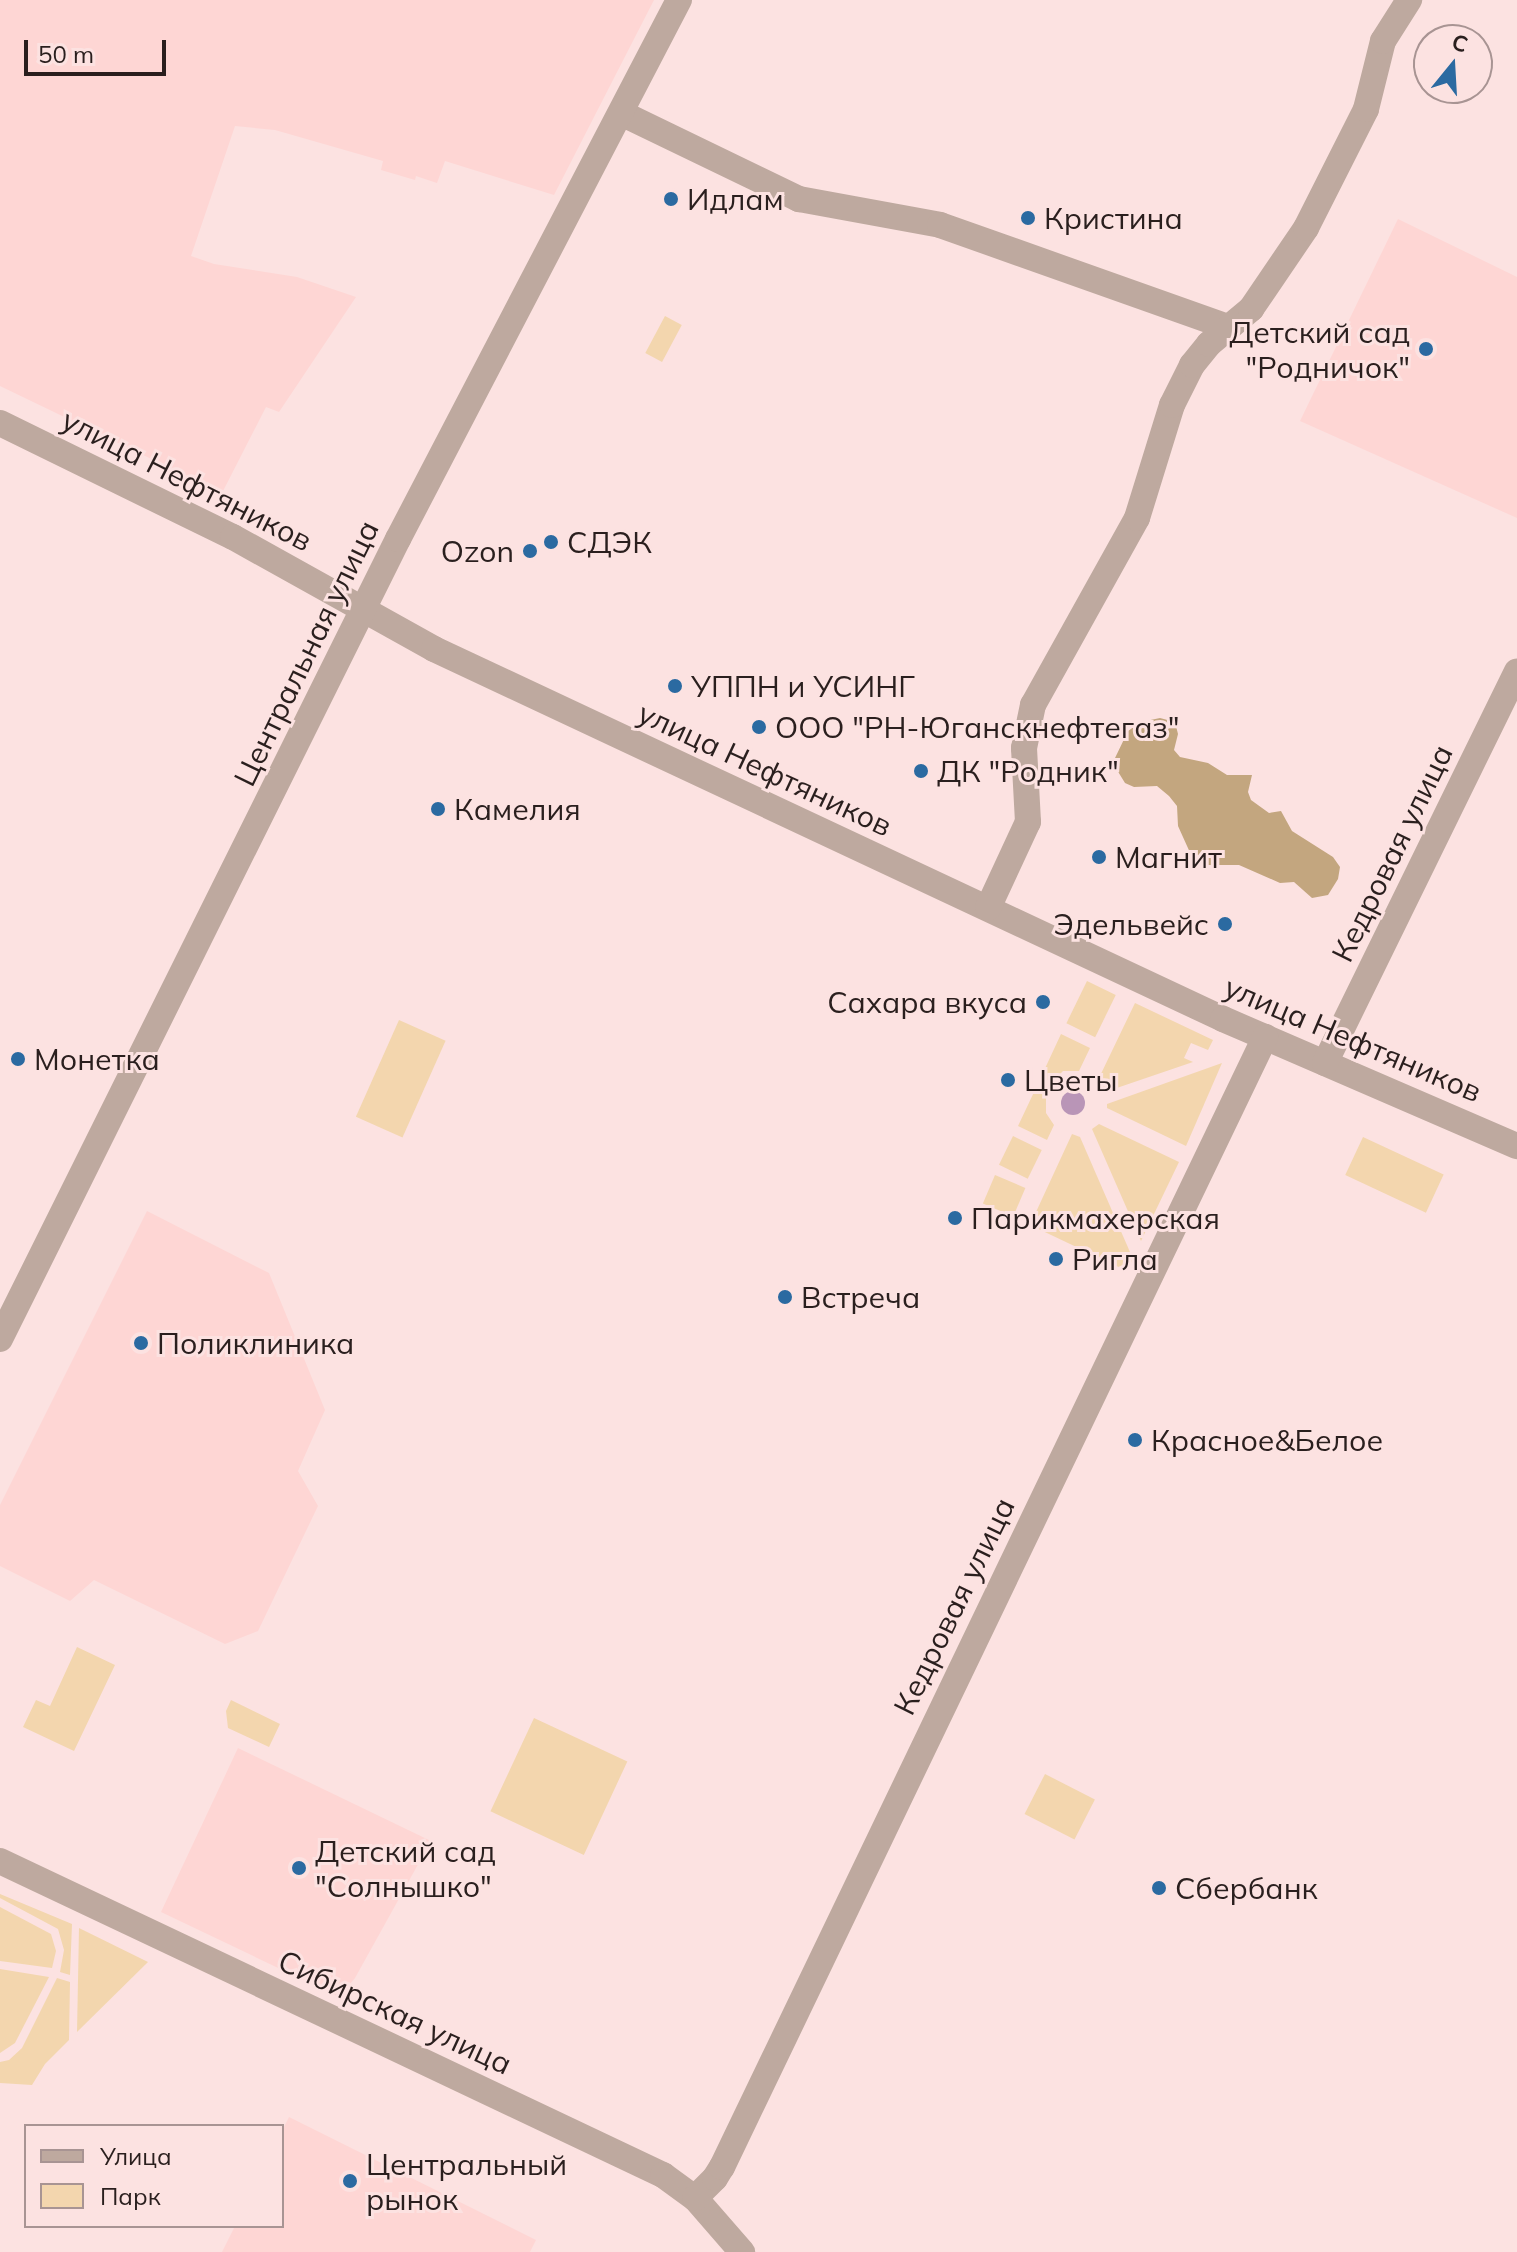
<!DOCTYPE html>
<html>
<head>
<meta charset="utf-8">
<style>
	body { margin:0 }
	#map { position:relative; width:1517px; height:2252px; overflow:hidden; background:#fce2e1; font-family:Mulish,sans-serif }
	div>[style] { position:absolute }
	.built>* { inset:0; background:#fed6d4 }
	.green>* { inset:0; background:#f3d6ae; transform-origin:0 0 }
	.forest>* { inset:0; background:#c3a67f }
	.water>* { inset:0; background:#b995b7 }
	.round { border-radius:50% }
	.minor>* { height:26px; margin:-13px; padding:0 13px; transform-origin:13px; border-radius:13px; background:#bea99f }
	.dots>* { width:22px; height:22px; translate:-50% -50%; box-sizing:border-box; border:4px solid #fce2e1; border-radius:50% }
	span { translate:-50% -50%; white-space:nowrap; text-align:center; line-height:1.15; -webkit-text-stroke:6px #fce2e1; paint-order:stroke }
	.poi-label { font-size:30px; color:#2a1f1e }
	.left { translate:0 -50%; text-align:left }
	.right { translate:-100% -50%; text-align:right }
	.street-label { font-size:30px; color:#2a1f1e }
	.legend { position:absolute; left:24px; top:2124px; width:260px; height:104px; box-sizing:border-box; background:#fce2e1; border:2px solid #a89493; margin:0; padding:10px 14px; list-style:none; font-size:24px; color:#2a1f1e }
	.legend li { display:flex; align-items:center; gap:16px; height:40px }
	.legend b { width:40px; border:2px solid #a89493 }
	.north { position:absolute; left:1413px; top:24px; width:80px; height:80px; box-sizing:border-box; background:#fce2e1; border:2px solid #a89493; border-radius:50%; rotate:18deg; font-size:22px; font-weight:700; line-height:32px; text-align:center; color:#2a1f1e }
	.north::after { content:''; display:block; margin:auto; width:28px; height:36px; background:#2b6aa1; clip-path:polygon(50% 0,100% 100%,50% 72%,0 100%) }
	.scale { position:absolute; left:24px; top:40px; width:142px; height:36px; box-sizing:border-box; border:4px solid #2a1f1e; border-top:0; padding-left:10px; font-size:24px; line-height:28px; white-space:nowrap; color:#2a1f1e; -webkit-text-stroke:6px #fce2e1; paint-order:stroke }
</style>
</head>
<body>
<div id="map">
	<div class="built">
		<i style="clip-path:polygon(0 0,654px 0,554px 195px,445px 161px,437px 183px,416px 176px,415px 180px,381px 170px,383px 161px,275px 130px,235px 126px,191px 256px,214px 264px,297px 277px,356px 297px,279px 412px,266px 407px,222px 493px,0 386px)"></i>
		<i style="clip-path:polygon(1398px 219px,1517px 277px,1517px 518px,1300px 421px)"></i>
		<i style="clip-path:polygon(147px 1211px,269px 1273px,325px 1410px,298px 1471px,318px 1506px,258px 1631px,225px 1644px,94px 1580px,70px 1601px,0 1566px,0 1505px)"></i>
		<i style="clip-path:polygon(238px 1748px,431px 1841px,355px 1978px,339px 1997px,161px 1912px)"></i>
		<i style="clip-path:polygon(289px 2117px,536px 2240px,530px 2252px,222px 2252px,235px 2226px,282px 2226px,282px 2131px)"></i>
	</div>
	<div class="green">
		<i style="left:665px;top:316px;width:19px;height:42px;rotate:28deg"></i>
		<i style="left:1087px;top:981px;width:32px;height:47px;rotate:26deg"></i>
		<i style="clip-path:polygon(1135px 1003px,1213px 1040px,1208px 1050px,1191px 1043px,1184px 1058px,1193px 1062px,1105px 1092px,1098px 1080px)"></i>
		<i style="left:399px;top:1020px;width:51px;height:106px;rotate:24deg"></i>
		<i style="clip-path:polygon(1061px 1034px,1090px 1048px,1079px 1071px,1063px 1071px,1052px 1082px,1041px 1077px)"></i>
		<i style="clip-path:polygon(1222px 1063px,1186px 1146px,1107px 1108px,1107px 1104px)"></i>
		<i style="clip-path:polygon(1035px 1090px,1046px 1096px,1046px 1113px,1054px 1125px,1047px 1140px,1018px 1126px)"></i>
		<i style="clip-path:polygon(1099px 1124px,1179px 1162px,1141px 1241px,1092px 1129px)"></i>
		<i style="clip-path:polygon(1072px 1134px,1080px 1137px,1133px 1259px,1127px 1271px,1030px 1225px)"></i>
		<i style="left:1013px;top:1136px;width:32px;height:32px;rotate:26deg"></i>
		<i style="left:1363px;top:1137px;width:89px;height:42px;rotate:25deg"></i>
		<i style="left:995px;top:1175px;width:33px;height:31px;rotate:23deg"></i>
		<i style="clip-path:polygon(77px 1647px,115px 1665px,74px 1751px,23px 1727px,36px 1700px,50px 1706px)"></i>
		<i style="clip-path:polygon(231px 1700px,280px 1724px,269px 1747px,228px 1728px,226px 1711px)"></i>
		<i style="left:534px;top:1718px;width:103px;height:103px;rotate:25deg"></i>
		<i style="left:1045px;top:1774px;width:56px;height:45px;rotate:27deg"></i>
		<i style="clip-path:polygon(0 1894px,72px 1924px,70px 1975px,60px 1972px,64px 1950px,58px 1929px,0 1898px)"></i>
		<i style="clip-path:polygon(0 1907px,51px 1934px,56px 1951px,52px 1968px,0 1961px)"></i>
		<i style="clip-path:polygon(79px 1928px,148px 1962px,77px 2032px)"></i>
		<i style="clip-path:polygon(0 1969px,49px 1977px,15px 2043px,0 2053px)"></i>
		<i style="clip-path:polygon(57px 1978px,70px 1982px,69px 2040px,45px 2064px,32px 2085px,0 2083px,0 2062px,9px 2060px,22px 2048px)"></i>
	</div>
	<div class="forest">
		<i style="clip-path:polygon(1160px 718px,1175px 722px,1178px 734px,1174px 750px,1180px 757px,1208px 763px,1227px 775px,1252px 775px,1248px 792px,1251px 800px,1269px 813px,1281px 811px,1292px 831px,1333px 857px,1340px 867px,1338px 879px,1328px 895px,1312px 898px,1294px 882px,1280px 883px,1239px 865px,1205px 865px,1192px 857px,1178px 826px,1177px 806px,1169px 796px,1157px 786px,1134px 787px,1125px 783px,1117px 770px,1115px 758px,1128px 731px,1141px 722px)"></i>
	</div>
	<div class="water">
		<i class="round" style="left:1061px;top:1091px;width:24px;height:24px"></i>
	</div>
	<div class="minor">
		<i style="left:621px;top:113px;width:198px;rotate:25.8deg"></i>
		<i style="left:799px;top:199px;width:143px;rotate:10.4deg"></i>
		<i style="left:940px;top:225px;width:306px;rotate:19.5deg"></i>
		<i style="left:0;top:423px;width:259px;rotate:26.1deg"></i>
		<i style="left:233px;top:537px;width:230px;rotate:29.1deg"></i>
		<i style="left:434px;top:649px;width:871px;rotate:25.12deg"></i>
		<i style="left:1223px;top:1019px;width:320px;rotate:23.4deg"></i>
		<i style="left:988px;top:908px;width:95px;rotate:-65.1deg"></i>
		<i style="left:1028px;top:822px;width:74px;rotate:-93.1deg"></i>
		<i style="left:1024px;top:748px;width:44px;rotate:-78.2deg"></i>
		<i style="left:1033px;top:705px;width:214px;rotate:-60.9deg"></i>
		<i style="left:1137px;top:518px;width:118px;rotate:-72.8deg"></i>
		<i style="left:1172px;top:405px;width:45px;rotate:-63.4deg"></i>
		<i style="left:1192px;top:365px;width:27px;rotate:-51deg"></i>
		<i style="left:1209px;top:344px;width:55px;rotate:-39.8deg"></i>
		<i style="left:1251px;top:309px;width:98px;rotate:-55.8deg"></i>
		<i style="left:1306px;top:228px;width:133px;rotate:-63.2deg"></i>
		<i style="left:1366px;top:109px;width:70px;rotate:-76deg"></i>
		<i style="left:1383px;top:41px;width:49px;rotate:-57.6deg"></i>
		<i style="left:1325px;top:1063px;width:436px;rotate:-63.9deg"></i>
		<i style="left:0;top:1339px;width:894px;rotate:-63.55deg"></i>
		<i style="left:398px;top:539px;width:608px;rotate:-62.47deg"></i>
		<i style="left:0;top:1861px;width:734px;rotate:25.34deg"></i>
		<i style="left:663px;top:2175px;width:39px;rotate:36deg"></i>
		<i style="left:695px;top:2198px;width:72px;rotate:49deg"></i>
		<i style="left:695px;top:2198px;width:28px;rotate:-45deg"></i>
		<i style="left:715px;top:2178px;width:13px;rotate:-58deg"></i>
		<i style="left:722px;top:2167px;width:1254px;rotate:-64.33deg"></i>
	</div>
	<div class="dots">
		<i style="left:671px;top:199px;background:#2b6aa1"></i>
		<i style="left:1028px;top:218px;background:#2b6aa1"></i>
		<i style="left:1426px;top:349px;background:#2b6aa1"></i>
		<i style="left:551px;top:542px;background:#2b6aa1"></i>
		<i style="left:530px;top:551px;background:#2b6aa1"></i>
		<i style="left:675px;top:686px;background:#2b6aa1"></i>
		<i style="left:759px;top:727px;background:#2b6aa1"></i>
		<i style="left:921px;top:771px;background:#2b6aa1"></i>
		<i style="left:438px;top:809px;background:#2b6aa1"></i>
		<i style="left:1099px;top:857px;background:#2b6aa1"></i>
		<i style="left:1225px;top:924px;background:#2b6aa1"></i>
		<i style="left:1043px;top:1002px;background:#2b6aa1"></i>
		<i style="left:18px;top:1059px;background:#2b6aa1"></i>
		<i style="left:1008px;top:1080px;background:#2b6aa1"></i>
		<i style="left:955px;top:1218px;background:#2b6aa1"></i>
		<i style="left:1056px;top:1259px;background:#2b6aa1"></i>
		<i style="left:785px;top:1297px;background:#2b6aa1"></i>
		<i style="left:141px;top:1343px;background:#2b6aa1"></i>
		<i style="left:1135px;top:1440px;background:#2b6aa1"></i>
		<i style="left:299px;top:1868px;background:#2b6aa1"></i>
		<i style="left:1159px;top:1888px;background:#2b6aa1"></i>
		<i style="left:350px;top:2181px;background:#2b6aa1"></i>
	</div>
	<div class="poi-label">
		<span class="left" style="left:687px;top:199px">Идлам</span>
		<span class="left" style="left:1044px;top:218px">Кристина</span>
		<span class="right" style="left:1410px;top:349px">Детский сад<br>"Родничок"</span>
		<span class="left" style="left:567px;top:542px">СДЭК</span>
		<span class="right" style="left:514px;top:551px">Ozon</span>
		<span class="left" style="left:691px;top:686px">УППН и УСИНГ</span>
		<span class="left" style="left:775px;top:727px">ООО "РН-Юганскнефтегаз"</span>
		<span class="left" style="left:937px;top:771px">ДК "Родник"</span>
		<span class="left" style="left:454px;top:809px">Камелия</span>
		<span class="left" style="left:1115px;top:857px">Магнит</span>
		<span class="right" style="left:1209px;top:924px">Эдельвейс</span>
		<span class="right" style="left:1027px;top:1002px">Сахара вкуса</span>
		<span class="left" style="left:34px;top:1059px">Монетка</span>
		<span class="left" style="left:1024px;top:1080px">Цветы</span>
		<span class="left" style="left:971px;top:1218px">Парикмахерская</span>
		<span class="left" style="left:1072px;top:1259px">Ригла</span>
		<span class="left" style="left:801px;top:1297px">Встреча</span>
		<span class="left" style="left:157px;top:1343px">Поликлиника</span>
		<span class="left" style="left:1151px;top:1440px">Красное&amp;Белое</span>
		<span class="left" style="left:315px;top:1868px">Детский сад<br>"Солнышко"</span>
		<span class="left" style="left:1175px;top:1888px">Сбербанк</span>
		<span class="left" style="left:366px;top:2181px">Центральный<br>рынок</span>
	</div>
	<div class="street-label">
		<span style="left:187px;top:480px;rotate:27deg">улица Нефтяников</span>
		<span style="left:306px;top:653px;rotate:-64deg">Центральная улица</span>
		<span style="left:765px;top:769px;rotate:25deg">улица Нефтяников</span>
		<span style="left:1392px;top:853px;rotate:-64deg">Кедровая улица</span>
		<span style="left:1353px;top:1039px;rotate:23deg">улица Нефтяников</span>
		<span style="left:954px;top:1606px;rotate:-64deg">Кедровая улица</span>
		<span style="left:395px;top:2012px;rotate:25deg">Сибирская улица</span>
	</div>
	<ul class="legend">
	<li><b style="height:10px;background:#bea99f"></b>Улица</li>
	<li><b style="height:22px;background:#f3d6ae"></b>Парк</li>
	</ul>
	<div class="north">С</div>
	<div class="scale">50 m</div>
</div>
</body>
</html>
